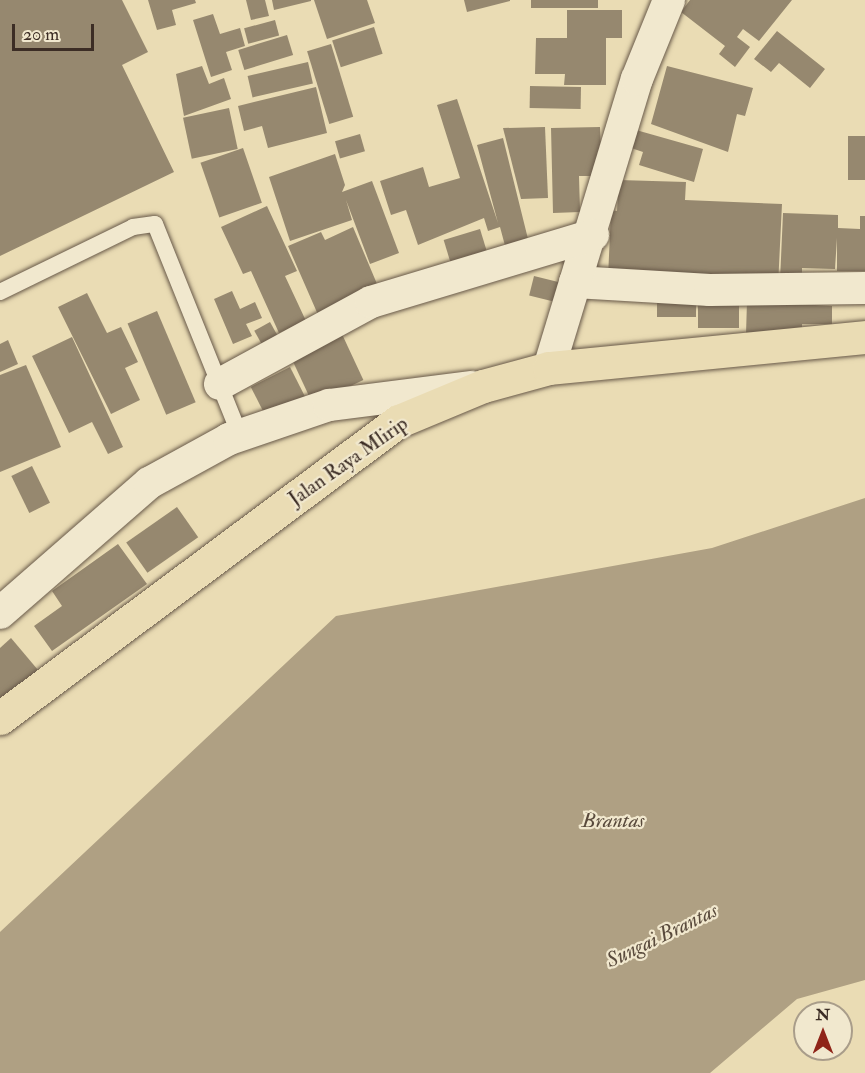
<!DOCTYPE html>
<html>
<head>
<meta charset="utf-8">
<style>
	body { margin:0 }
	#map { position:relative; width:865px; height:1073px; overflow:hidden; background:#eadcb4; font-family:"IM FELL Double Pica",serif }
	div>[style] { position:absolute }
	.water>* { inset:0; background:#afa083 }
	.building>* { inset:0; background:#96886f; transform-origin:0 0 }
	.roads { filter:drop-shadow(0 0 2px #685949) drop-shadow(0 0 2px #685949) }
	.lane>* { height:16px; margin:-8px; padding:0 8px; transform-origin:8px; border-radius:8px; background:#f1e8ce }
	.street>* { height:32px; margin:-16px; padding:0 16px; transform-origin:16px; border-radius:16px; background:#f1e8ce }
	.primary>* { height:33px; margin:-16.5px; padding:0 16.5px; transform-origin:16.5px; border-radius:16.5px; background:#eadcb4 }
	span { translate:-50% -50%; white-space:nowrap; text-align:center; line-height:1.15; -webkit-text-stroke:4.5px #f1e8ce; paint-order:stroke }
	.street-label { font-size:20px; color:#3c2d25 }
	.water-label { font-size:21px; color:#594a3c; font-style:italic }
	.north { position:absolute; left:793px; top:1001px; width:60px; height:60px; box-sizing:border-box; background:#f1e8ce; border:2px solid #a99d8a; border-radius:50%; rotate:0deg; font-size:16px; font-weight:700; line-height:24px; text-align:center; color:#3c2d25 }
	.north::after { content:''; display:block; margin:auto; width:21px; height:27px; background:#8f2418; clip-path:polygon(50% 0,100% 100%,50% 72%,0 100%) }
	.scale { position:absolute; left:12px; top:24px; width:82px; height:27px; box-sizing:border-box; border:3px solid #3c2d25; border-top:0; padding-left:8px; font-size:18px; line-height:21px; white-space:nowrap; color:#3c2d25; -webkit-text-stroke:4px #f1e8ce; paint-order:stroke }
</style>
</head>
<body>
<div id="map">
	<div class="water">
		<i style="clip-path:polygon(865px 498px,865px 980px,797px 999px,710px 1073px,0 1073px,0 932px,336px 616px,712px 548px)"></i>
	</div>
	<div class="building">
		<i style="clip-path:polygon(0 0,122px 0,148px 52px,122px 65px,174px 172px,0 256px)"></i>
		<i style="clip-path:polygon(148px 0,195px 0,196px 3px,172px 10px,176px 25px,157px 30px)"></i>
		<i style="clip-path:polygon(246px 0,265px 0,269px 16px,251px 20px)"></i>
		<i style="clip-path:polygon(272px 0,311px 0,311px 1px,274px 10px)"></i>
		<i style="clip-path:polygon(314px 0,367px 0,375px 23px,327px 39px)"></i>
		<i style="clip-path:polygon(464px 0,510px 0,510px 1px,467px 12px)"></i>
		<i style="left:531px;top:0;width:67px;height:8px"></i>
		<i style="clip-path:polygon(690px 0,792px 0,759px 41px,743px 29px,737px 37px,750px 47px,735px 67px,719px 54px,725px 46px,681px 12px)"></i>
		<i style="clip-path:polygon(567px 10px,622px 10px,622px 38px,606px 38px,606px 85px,564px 85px,565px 74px,535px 74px,536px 38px,567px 38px)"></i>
		<i style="clip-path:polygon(213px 14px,220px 34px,240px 28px,245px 46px,226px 52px,232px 70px,211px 77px,193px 20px)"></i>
		<i style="left:275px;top:20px;width:16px;height:32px;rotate:75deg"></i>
		<i style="left:374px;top:27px;width:28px;height:44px;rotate:72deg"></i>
		<i style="clip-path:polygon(777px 31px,825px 69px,810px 88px,779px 63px,771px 72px,754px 59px)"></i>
		<i style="left:287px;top:35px;width:21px;height:51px;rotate:73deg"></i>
		<i style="left:331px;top:44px;width:76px;height:25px;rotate:73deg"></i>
		<i style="left:308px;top:62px;width:22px;height:62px;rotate:77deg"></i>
		<i style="clip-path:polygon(202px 66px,209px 84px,224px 78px,231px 99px,184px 116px,176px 74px)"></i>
		<i style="clip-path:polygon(667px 66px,753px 88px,745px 116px,737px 114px,728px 152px,651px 124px)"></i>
		<i style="left:530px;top:86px;width:51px;height:22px;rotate:1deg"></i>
		<i style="clip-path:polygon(316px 87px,327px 133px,268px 148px,262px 126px,244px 131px,238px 106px)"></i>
		<i style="clip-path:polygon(457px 99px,498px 223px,477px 145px,503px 138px,530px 247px,507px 253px,500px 227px,488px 231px,484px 218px,418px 245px,406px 210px,391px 215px,380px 181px,423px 167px,429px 187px,460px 178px,437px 105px)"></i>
		<i style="left:229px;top:108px;width:42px;height:47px;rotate:78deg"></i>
		<i style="clip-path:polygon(545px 127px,548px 198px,521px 199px,503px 128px)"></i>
		<i style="clip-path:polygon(600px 127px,602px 176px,579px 176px,580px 212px,553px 213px,551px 128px)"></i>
		<i style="clip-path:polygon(636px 130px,703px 149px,694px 182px,639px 165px,643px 152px,631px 148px)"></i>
		<i style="left:360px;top:134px;width:18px;height:26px;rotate:74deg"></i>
		<i style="left:848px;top:136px;width:17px;height:44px"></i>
		<i style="left:243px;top:148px;width:58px;height:45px;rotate:71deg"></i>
		<i style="clip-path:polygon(335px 154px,345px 185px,342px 192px,372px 181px,399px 253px,370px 264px,346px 200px,352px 220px,290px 241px,269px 177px)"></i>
		<i style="clip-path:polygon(619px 180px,686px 182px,685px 200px,782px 204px,778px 286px,608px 278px,611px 210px,617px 211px)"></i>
		<i style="clip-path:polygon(267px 206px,297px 271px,285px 276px,306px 321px,279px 333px,251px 271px,243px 274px,221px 227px)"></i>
		<i style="clip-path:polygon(783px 213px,838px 215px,838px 228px,860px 229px,860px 216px,865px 216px,865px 271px,837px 271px,837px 238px,835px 269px,802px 268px,802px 282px,780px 281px)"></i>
		<i style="clip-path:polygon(353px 227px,380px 291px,319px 317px,288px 246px,321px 232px,325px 240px)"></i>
		<i style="left:480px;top:229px;width:30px;height:38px;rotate:73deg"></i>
		<i style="left:534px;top:276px;width:25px;height:20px;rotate:14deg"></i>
		<i style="clip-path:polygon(232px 291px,240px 309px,255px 302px,262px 318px,246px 324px,252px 336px,233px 344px,214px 299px)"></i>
		<i style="clip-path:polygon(87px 293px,107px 333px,121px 327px,138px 362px,125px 368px,140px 400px,111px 414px,58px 307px)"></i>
		<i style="left:657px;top:294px;width:39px;height:23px"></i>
		<i style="left:698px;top:301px;width:41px;height:27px"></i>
		<i style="clip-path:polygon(747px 301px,832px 306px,832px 324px,802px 324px,802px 334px,746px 334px)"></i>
		<i style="left:157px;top:311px;width:99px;height:32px;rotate:67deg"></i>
		<i style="left:270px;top:322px;width:23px;height:18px;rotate:61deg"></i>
		<i style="left:341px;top:332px;width:53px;height:56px;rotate:65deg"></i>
		<i style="clip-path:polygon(72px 337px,123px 447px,108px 454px,92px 422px,69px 433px,32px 356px)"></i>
		<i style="clip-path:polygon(8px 340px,18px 364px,0 372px,0 344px)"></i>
		<i style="clip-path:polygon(26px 365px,61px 447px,0 472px,0 375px)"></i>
		<i style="left:290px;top:367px;width:35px;height:44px;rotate:63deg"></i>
		<i style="left:32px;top:466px;width:41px;height:23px;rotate:64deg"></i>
		<i style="left:177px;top:507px;width:37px;height:62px;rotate:55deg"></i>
		<i style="clip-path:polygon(118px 544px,147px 584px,52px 651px,34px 626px,62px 606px,52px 591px)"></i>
		<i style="clip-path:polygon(11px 638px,38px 670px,0 703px,0 648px)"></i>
	</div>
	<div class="roads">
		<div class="lane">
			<i style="left:0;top:292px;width:148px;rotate:-26deg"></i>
			<i style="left:133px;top:227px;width:22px;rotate:-8deg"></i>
			<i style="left:155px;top:224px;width:227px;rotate:68.1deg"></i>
		</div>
		<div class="street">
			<i style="left:575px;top:282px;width:135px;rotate:3.4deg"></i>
			<i style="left:710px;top:290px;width:155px;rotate:-0.7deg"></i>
			<i style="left:549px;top:368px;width:302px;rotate:-73.1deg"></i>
			<i style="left:637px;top:79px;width:85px;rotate:-67.9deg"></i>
			<i style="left:220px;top:384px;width:172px;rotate:-28.5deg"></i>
			<i style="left:371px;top:302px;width:232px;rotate:-16.8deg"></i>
			<i style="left:0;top:613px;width:198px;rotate:-41.1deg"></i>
			<i style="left:149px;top:483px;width:91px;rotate:-28.8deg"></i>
			<i style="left:229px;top:439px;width:106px;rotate:-18.8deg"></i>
			<i style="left:329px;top:405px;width:144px;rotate:-7.2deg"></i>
		</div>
		<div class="primary">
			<i style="left:0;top:718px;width:497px;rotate:-36.7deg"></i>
			<i style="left:399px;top:421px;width:91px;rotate:-22.6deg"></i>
			<i style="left:483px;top:386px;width:68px;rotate:-15.3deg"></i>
			<i style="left:549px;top:368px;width:318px;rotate:-5.6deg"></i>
		</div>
	</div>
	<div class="street-label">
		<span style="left:348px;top:461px;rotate:-35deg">Jalan Raya Mlirip</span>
	</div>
	<div class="water-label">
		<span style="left:613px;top:821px">Brantas</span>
		<span style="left:662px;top:936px;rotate:-26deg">Sungai Brantas</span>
	</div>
	<div class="north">N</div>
	<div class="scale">20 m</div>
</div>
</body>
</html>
